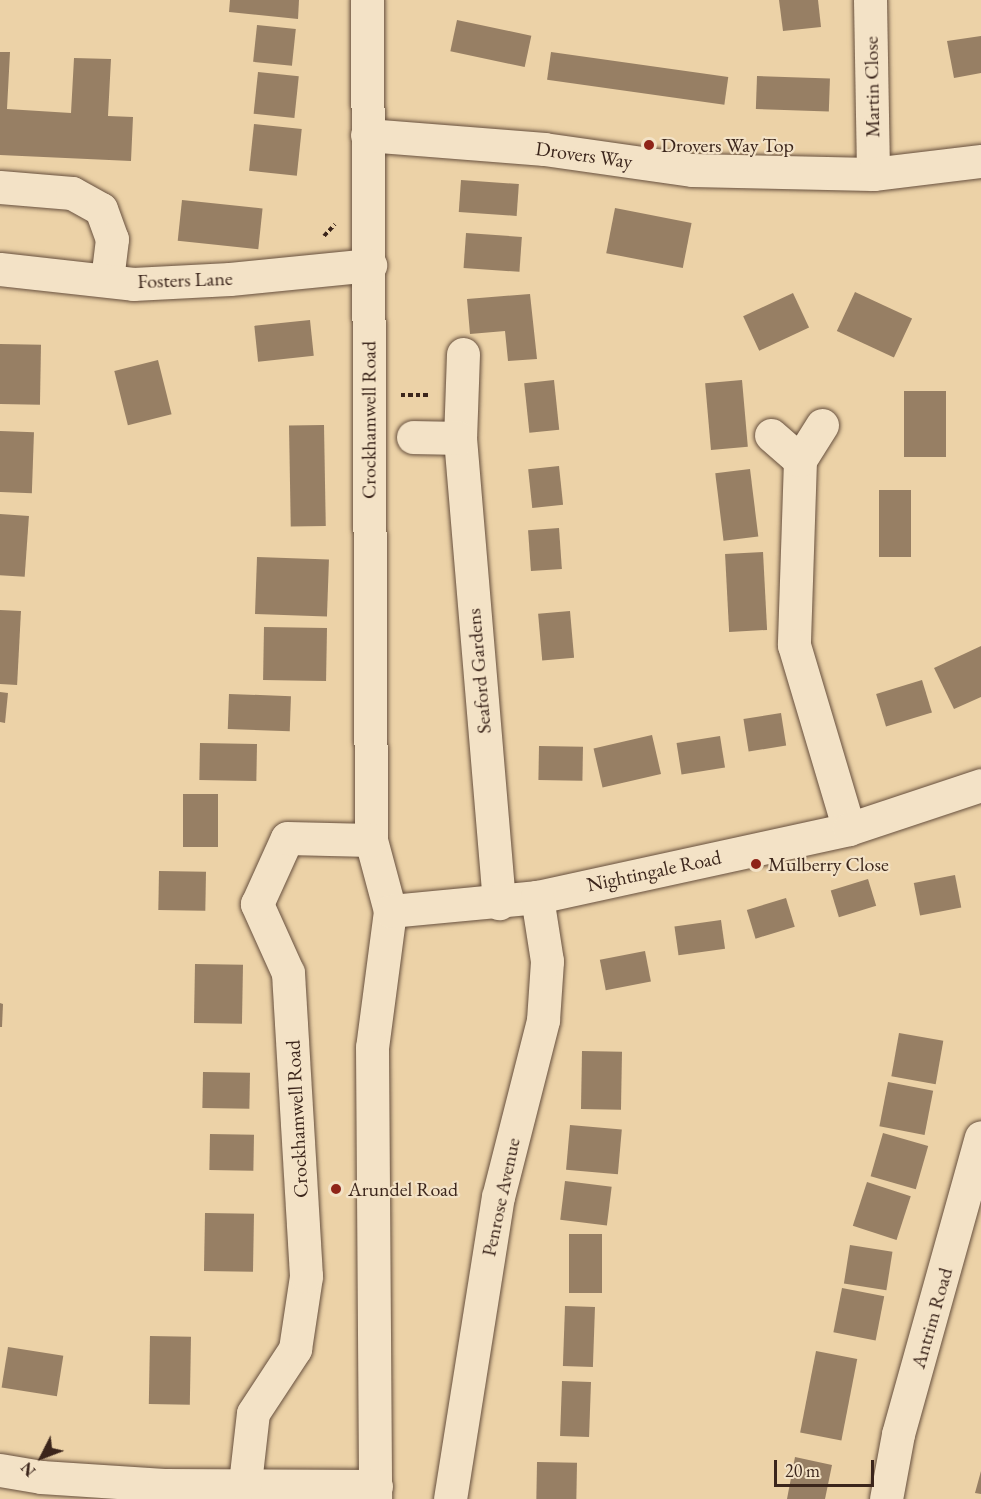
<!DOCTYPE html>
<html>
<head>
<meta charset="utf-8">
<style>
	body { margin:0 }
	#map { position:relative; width:981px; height:1499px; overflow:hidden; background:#ecd2a7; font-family:"EB Garamond",serif }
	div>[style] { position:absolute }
	.building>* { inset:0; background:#977f64; transform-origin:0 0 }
	.path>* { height:4px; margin-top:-2px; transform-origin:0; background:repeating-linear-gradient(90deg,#3b251b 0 4.5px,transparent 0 7.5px) }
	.roads { filter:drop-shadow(0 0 2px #67503e) drop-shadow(0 0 2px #67503e) }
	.minor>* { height:33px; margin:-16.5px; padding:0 16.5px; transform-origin:16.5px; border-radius:16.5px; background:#f3e2c6 }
	.dots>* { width:16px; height:16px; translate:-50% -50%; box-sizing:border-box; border:3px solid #f3e2c6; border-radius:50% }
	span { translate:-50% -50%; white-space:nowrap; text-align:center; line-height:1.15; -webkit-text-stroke:4.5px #f3e2c6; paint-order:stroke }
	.street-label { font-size:20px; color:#3b251b }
	.poi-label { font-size:20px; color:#3b251b }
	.left { translate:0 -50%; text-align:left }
	.north { position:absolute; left:12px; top:1427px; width:60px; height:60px; -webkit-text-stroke:4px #f3e2c6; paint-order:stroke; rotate:228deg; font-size:16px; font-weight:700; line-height:24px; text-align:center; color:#3b251b }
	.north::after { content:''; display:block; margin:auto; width:21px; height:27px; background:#3b251b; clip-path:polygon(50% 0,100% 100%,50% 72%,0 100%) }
	.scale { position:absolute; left:774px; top:1460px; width:100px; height:27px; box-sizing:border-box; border:3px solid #3b251b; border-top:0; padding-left:8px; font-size:18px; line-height:21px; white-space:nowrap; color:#3b251b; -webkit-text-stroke:4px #f3e2c6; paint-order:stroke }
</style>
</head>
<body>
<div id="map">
	<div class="building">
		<i style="clip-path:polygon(230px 0,299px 0,298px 19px,229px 12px)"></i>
		<i style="clip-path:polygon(779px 0,818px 0,821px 27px,783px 31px)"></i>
		<i style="left:457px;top:20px;width:76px;height:32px;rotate:12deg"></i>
		<i style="left:257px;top:25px;width:39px;height:37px;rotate:6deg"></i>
		<i style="clip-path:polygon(981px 36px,981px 73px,954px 78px,947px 41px)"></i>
		<i style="clip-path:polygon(0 52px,10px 52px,7px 109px,71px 113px,74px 58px,111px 59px,108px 116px,133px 117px,131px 161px,0 155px)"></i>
		<i style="left:551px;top:52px;width:179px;height:28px;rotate:8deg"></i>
		<i style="left:258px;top:72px;width:41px;height:42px;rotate:6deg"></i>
		<i style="left:757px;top:76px;width:73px;height:33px;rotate:2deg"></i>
		<i style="left:254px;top:124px;width:48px;height:47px;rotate:6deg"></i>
		<i style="left:461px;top:180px;width:58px;height:32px;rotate:4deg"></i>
		<i style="left:182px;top:200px;width:81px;height:41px;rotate:6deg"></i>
		<i style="left:615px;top:208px;width:78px;height:46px;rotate:11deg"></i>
		<i style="left:466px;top:233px;width:56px;height:35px;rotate:4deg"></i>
		<i style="left:855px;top:292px;width:63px;height:43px;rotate:25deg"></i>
		<i style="left:793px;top:293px;width:38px;height:55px;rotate:65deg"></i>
		<i style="clip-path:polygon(530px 294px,537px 359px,508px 361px,505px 331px,470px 334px,467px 299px)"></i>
		<i style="left:310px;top:320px;width:36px;height:56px;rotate:84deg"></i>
		<i style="left:0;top:344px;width:41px;height:60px;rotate:1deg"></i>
		<i style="left:158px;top:360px;width:56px;height:45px;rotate:76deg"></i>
		<i style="left:554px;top:380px;width:50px;height:30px;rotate:84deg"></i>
		<i style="left:742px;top:380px;width:67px;height:37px;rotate:85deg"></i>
		<i style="left:946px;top:391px;width:66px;height:42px;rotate:90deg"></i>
		<i style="left:324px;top:425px;width:101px;height:35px;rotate:89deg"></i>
		<i style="left:0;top:431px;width:34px;height:61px;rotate:2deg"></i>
		<i style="left:559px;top:466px;width:39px;height:31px;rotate:84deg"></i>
		<i style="left:750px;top:469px;width:68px;height:35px;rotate:83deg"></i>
		<i style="left:879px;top:490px;width:32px;height:67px"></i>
		<i style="left:0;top:514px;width:29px;height:61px;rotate:4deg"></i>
		<i style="left:559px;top:528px;width:41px;height:31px;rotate:86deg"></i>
		<i style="left:763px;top:552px;width:78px;height:38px;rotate:87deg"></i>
		<i style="left:257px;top:557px;width:72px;height:57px;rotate:2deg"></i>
		<i style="left:0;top:610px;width:21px;height:74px;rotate:3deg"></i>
		<i style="left:570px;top:611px;width:47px;height:32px;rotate:85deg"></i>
		<i style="left:264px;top:627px;width:63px;height:53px;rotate:1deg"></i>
		<i style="clip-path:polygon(981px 646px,981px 697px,954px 709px,934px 668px)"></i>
		<i style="left:922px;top:680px;width:34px;height:48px;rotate:73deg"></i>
		<i style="clip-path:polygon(0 692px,8px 693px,5px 723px,0 722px)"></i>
		<i style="left:229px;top:694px;width:62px;height:35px;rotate:2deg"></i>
		<i style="left:781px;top:713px;width:33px;height:38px;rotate:81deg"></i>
		<i style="left:652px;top:735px;width:40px;height:60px;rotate:77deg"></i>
		<i style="left:720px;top:736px;width:32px;height:44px;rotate:81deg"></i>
		<i style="left:200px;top:743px;width:57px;height:37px;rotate:1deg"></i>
		<i style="left:539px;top:746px;width:44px;height:34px;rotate:1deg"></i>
		<i style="left:183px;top:794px;width:35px;height:53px"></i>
		<i style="left:159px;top:871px;width:47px;height:39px;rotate:1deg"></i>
		<i style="left:955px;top:875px;width:33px;height:42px;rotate:79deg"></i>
		<i style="left:868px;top:879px;width:28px;height:39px;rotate:73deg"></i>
		<i style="left:786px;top:898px;width:30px;height:41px;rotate:73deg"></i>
		<i style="left:721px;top:920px;width:29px;height:47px;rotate:82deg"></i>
		<i style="left:645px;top:951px;width:31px;height:46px;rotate:79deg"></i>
		<i style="left:195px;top:964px;width:48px;height:59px;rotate:1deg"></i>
		<i style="clip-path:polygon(0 1003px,3px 1004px,2px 1027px,0 1027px)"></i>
		<i style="left:899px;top:1033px;width:45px;height:44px;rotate:10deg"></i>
		<i style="left:582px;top:1051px;width:40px;height:58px;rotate:1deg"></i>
		<i style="left:203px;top:1072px;width:47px;height:36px;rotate:1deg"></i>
		<i style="left:888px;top:1082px;width:46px;height:45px;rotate:11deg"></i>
		<i style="left:570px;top:1125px;width:52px;height:45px;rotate:5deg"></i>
		<i style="left:883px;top:1133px;width:47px;height:45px;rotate:16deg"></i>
		<i style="left:210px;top:1134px;width:44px;height:36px;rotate:1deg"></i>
		<i style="left:565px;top:1181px;width:47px;height:39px;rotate:7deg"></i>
		<i style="left:867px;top:1182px;width:46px;height:46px;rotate:18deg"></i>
		<i style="left:205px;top:1213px;width:49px;height:58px;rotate:1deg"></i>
		<i style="left:569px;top:1234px;width:33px;height:59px"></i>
		<i style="left:850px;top:1245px;width:43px;height:39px;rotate:9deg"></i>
		<i style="left:842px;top:1288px;width:43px;height:45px;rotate:11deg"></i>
		<i style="left:565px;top:1306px;width:30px;height:60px;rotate:2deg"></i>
		<i style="left:150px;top:1336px;width:41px;height:68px;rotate:1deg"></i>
		<i style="left:8px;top:1347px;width:56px;height:41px;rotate:9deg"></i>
		<i style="left:816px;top:1351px;width:42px;height:83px;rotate:11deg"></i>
		<i style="left:562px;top:1381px;width:29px;height:55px;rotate:2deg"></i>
		<i style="clip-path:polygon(795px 1457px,832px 1465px,825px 1499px,787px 1499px)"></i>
		<i style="left:537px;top:1462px;width:40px;height:37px;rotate:1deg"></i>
		<i style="clip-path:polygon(981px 1471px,981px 1494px,975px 1493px)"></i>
	</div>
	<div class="path">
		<i style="left:324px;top:236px;width:16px;rotate:-47deg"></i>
		<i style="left:401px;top:395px;width:29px"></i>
	</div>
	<div class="roads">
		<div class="minor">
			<i style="left:367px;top:0;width:840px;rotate:89.73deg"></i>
			<i style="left:371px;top:840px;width:73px;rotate:75deg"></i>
			<i style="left:390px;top:911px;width:137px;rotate:97.5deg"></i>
			<i style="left:372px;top:1047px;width:452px;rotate:89.6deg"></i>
			<i style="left:870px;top:0;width:174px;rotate:89deg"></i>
			<i style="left:367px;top:135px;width:178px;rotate:4.5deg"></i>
			<i style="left:544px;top:149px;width:149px;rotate:8.1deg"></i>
			<i style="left:692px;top:170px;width:181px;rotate:1.3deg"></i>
			<i style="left:873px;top:174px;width:109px;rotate:-6.9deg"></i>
			<i style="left:0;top:187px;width:72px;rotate:4.8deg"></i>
			<i style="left:72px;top:193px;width:33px;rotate:29deg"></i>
			<i style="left:101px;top:209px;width:32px;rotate:70deg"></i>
			<i style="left:112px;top:239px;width:41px;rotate:97deg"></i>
			<i style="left:0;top:269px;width:134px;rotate:6.4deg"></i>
			<i style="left:133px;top:284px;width:97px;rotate:-3deg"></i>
			<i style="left:230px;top:279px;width:141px;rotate:-5.7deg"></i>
			<i style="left:463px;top:354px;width:84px;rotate:92deg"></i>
			<i style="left:460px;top:438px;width:467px;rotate:85.2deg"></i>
			<i style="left:822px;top:425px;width:41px;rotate:122.2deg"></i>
			<i style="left:800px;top:460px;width:185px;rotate:91.9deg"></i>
			<i style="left:794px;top:645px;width:192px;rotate:73.4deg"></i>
			<i style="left:771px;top:435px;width:38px;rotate:41deg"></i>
			<i style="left:413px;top:437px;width:47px;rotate:1.2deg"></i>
			<i style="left:390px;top:911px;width:148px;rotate:-5.4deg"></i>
			<i style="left:537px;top:897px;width:319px;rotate:-12.3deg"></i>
			<i style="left:849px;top:829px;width:139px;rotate:-18.4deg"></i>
			<i style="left:0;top:1470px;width:42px;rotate:9.7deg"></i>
			<i style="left:41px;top:1477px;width:123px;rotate:3.7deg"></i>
			<i style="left:164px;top:1485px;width:212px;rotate:0.3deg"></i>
			<i style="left:245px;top:1483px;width:70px;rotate:-83.5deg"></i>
			<i style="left:253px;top:1413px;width:77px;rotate:-56.7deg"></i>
			<i style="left:295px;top:1349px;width:74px;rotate:-81.4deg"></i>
			<i style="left:306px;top:1276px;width:304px;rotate:-93.4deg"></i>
			<i style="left:288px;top:973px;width:76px;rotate:-114.2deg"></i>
			<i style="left:257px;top:904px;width:72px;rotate:-65.6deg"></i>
			<i style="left:287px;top:838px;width:84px;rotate:1.4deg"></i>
			<i style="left:450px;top:1499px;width:306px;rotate:-81deg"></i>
			<i style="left:498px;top:1197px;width:183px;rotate:-75.7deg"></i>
			<i style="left:543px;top:1020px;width:59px;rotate:-86.1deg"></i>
			<i style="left:547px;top:961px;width:65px;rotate:-98.9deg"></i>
			<i style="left:886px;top:1499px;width:66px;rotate:-79.5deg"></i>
			<i style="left:898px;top:1434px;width:308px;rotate:-74.4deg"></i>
		</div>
	</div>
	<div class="dots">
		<i style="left:649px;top:145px;background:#8f2418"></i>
		<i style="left:756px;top:864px;background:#8f2418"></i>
		<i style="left:336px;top:1189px;background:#8f2418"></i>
	</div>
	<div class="street-label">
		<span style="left:872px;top:87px;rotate:-91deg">Martin Close</span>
		<span style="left:584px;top:155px;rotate:8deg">Drovers Way</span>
		<span style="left:185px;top:280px;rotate:-2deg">Fosters Lane</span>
		<span style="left:369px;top:420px;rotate:-90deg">Crockhamwell Road</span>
		<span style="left:479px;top:671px;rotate:-95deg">Seaford Gardens</span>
		<span style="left:654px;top:871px;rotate:-12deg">Nightingale Road</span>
		<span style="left:297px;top:1119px;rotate:-93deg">Crockhamwell Road</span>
		<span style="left:501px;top:1197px;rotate:-78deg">Penrose Avenue</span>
		<span style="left:932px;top:1318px;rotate:-74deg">Antrim Road</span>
	</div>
	<div class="poi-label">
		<span class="left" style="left:661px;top:145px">Drovers Way Top</span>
		<span class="left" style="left:768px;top:864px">Mulberry Close</span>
		<span class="left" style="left:348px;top:1189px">Arundel Road</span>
	</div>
	<div class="north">N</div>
	<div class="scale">20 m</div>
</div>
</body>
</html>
